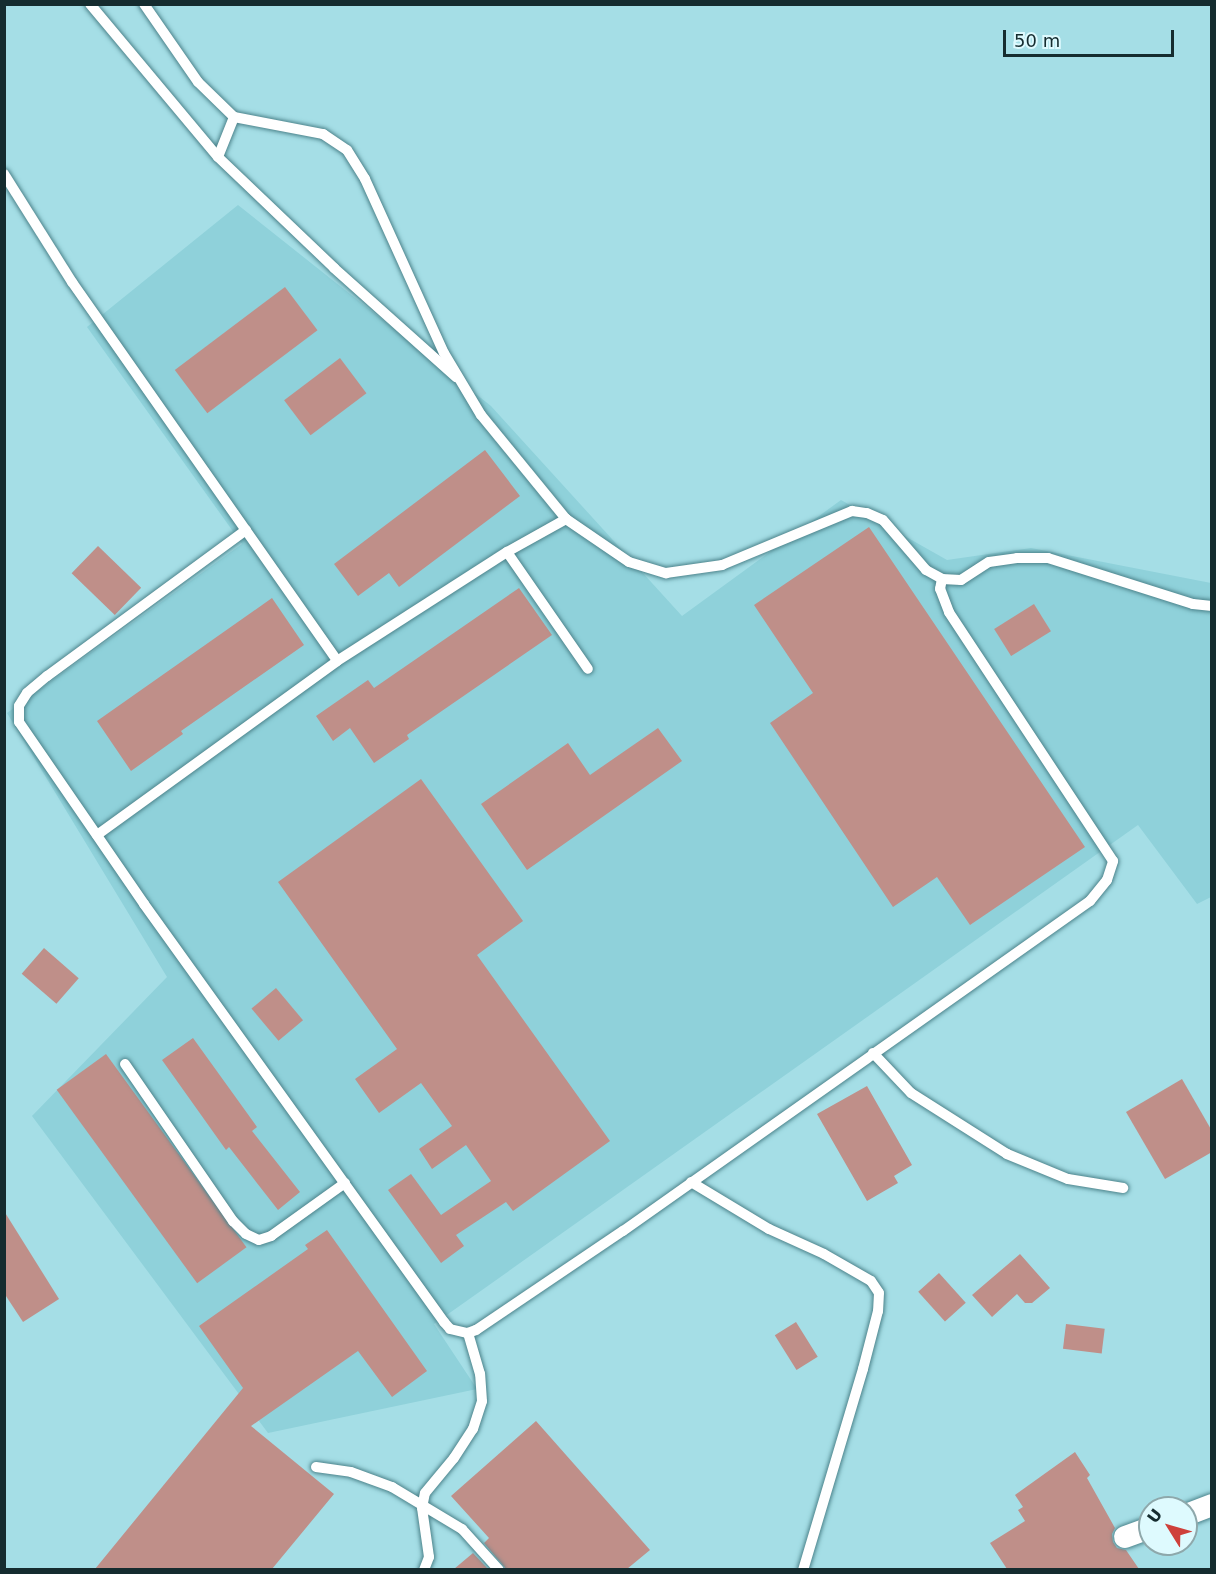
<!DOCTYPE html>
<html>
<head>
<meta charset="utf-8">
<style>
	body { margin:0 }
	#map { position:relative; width:1216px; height:1574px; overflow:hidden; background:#a5dee6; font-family:"DejaVu Sans",sans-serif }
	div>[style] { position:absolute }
	.built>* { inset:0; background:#8fd1da }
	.building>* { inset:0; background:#bf8f89; transform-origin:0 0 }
	.roads { filter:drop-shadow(0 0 2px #4c838b) drop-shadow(0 0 2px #4c838b) }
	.service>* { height:10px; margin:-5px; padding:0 5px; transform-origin:5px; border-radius:5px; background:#fff }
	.minor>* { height:22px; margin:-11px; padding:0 11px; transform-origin:11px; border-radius:11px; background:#fff }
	span { translate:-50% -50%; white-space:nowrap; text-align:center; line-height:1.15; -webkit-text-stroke:4.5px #defafe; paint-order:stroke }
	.frame { position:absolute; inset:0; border:6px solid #152c2f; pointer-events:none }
	.north { position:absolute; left:1138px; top:1496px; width:60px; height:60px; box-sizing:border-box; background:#defafe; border:2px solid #8ea8ab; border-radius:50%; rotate:307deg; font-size:16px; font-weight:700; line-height:24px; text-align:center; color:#152c2f }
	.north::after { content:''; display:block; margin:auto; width:21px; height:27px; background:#ce403b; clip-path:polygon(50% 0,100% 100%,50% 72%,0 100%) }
	.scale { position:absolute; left:1003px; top:30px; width:171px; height:27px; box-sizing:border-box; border:3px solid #152c2f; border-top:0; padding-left:8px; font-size:18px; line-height:21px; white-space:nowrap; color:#152c2f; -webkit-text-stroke:4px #defafe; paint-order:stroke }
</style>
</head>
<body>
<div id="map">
	<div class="built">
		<i style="clip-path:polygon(238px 205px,491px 406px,682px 616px,841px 500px,947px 560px,1031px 548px,1211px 583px,1211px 897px,1197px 904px,1138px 825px,434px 1324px,477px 1389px,268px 1433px,32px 1116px,167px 977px,7px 713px,242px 544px,87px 327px)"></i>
	</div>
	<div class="building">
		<i style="left:285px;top:287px;width:54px;height:138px;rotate:53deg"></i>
		<i style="left:340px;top:358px;width:44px;height:70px;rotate:53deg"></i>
		<i style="clip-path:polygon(485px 450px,520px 496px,399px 587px,389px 573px,358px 596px,334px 564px)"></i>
		<i style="clip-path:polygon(869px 527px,1085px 847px,970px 925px,937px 877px,893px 907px,770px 723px,813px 693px,754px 605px)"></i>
		<i style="left:98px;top:546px;width:60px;height:38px;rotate:44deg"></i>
		<i style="clip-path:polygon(519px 588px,552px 635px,407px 735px,409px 739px,374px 763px,350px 728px,333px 741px,316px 716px,368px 680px,374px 688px)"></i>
		<i style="clip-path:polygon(272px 598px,304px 645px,181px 731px,183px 734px,131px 771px,97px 721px)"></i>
		<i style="left:1034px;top:604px;width:32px;height:47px;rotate:58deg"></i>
		<i style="clip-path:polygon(658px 728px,682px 761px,527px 870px,481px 804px,568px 743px,590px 775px)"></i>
		<i style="clip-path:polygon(421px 779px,523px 921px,477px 955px,610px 1141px,513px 1211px,506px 1202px,456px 1235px,464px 1246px,441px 1263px,388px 1190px,411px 1174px,441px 1215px,491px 1181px,466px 1145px,432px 1169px,419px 1149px,452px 1126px,421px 1083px,379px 1113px,355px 1079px,397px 1049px,278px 882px)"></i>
		<i style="left:44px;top:948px;width:46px;height:34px;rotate:41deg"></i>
		<i style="left:276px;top:988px;width:42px;height:32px;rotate:50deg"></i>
		<i style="clip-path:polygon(193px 1038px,257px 1127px,252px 1131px,300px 1192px,278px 1210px,229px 1147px,226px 1150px,162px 1060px)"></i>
		<i style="left:106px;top:1054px;width:239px;height:61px;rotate:54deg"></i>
		<i style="clip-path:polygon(1182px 1079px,1212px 1131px,1212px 1152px,1165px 1179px,1126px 1112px)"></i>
		<i style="clip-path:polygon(867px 1086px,912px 1165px,894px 1176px,898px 1183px,867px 1201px,817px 1114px)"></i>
		<i style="clip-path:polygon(4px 1211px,59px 1299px,23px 1322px,4px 1293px)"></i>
		<i style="clip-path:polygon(327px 1230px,427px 1371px,392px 1397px,358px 1351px,251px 1426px,334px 1494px,272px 1569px,95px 1569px,243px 1388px,199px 1326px,308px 1249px,305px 1245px)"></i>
		<i style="clip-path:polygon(1020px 1254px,1050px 1288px,1032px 1303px,1025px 1303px,1017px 1294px,992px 1317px,972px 1295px)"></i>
		<i style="left:939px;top:1273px;width:40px;height:28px;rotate:48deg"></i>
		<i style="left:796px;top:1322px;width:41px;height:25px;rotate:58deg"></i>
		<i style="left:1066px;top:1324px;width:39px;height:25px;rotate:7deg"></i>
		<i style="clip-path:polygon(536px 1421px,650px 1550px,627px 1569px,506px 1569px,484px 1543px,489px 1538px,451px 1496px)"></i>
		<i style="clip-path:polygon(1075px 1452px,1090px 1475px,1087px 1478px,1115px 1528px,1112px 1534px,1113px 1542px,1117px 1548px,1126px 1550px,1139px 1569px,1007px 1569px,990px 1543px,1025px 1521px,1018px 1510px,1023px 1507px,1015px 1495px)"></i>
		<i style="clip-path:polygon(473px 1553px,488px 1569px,454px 1569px)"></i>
	</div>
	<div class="roads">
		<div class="service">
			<i style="left:90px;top:4px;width:199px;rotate:50.1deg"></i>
			<i style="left:218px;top:157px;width:161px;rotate:43.7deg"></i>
			<i style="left:334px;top:268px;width:164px;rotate:41.8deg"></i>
			<i style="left:144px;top:4px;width:95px;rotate:55.3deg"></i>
			<i style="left:198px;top:82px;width:50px;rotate:44.2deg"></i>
			<i style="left:234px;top:117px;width:91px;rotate:10.8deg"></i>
			<i style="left:323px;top:134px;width:29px;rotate:34deg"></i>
			<i style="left:347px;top:150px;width:34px;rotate:58deg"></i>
			<i style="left:365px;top:179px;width:191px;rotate:65.6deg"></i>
			<i style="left:444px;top:353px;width:72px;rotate:59.2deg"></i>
			<i style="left:481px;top:415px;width:134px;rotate:50.7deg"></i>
			<i style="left:566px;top:519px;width:76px;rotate:34.3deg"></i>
			<i style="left:629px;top:562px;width:39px;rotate:17deg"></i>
			<i style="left:666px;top:573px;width:57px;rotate:-8.1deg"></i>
			<i style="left:722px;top:565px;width:141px;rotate:-22.6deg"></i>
			<i style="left:852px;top:511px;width:15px;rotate:8deg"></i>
			<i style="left:867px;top:513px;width:17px;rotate:24deg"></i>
			<i style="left:883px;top:520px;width:66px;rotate:49.3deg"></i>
			<i style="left:926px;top:570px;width:18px;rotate:29deg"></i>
			<i style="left:942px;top:579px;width:19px;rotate:3deg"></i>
			<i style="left:961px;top:580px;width:33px;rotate:-33deg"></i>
			<i style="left:989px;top:562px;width:28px;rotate:-8deg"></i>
			<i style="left:1017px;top:558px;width:31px"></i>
			<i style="left:1048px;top:558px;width:152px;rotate:17.6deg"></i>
			<i style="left:1193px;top:604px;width:19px;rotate:6deg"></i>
			<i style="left:218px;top:157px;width:43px;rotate:-68.2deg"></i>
			<i style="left:4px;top:174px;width:128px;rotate:57.8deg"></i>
			<i style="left:72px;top:282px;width:462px;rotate:55deg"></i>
			<i style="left:337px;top:661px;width:202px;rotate:-32.7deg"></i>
			<i style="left:507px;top:552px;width:68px;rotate:-29.2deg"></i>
			<i style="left:246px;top:530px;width:247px;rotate:143.7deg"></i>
			<i style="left:47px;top:676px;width:26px;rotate:140deg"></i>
			<i style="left:27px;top:693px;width:15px;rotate:122deg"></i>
			<i style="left:19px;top:706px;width:16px;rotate:90deg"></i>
			<i style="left:19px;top:722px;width:221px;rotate:55.5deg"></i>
			<i style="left:144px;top:904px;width:515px;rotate:54.33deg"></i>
			<i style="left:444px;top:1322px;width:9px;rotate:49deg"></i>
			<i style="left:450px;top:1329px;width:18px;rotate:13deg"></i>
			<i style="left:468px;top:1333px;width:9px;rotate:-21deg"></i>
			<i style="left:476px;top:1330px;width:177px;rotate:-34deg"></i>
			<i style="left:623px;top:1231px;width:572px;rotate:-35.25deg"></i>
			<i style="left:1090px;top:901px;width:27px;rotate:-51deg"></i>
			<i style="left:1107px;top:880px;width:20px;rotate:-72deg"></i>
			<i style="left:1113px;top:861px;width:298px;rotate:-123.4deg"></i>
			<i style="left:949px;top:612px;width:25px;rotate:-111deg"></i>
			<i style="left:940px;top:589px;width:10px;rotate:-79deg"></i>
			<i style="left:507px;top:552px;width:142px;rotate:55.3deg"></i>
			<i style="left:97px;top:835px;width:296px;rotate:-35.9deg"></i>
			<i style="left:873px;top:1053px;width:55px;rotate:46.5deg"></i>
			<i style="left:911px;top:1093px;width:114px;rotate:32.4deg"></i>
			<i style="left:1007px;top:1154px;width:66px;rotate:22.3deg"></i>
			<i style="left:1068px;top:1179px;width:56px;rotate:9.3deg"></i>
			<i style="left:125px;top:1064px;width:191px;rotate:55.5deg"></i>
			<i style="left:233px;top:1221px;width:18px;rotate:45deg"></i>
			<i style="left:246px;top:1234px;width:14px;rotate:25deg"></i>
			<i style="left:259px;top:1240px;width:13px;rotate:-18deg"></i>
			<i style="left:271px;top:1236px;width:91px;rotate:-35.6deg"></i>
			<i style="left:691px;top:1182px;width:91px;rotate:31.1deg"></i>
			<i style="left:769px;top:1229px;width:60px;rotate:24.4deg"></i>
			<i style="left:824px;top:1254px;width:54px;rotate:29.9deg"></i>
			<i style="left:871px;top:1281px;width:14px;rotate:56deg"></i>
			<i style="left:879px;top:1293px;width:18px;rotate:93deg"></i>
			<i style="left:878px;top:1311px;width:60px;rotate:104.5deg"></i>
			<i style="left:863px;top:1369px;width:210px;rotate:106.6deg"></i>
			<i style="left:316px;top:1467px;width:35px;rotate:8deg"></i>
			<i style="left:351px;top:1472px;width:44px;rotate:20.1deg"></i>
			<i style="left:392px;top:1487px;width:82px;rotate:31deg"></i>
			<i style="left:462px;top:1529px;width:55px;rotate:47.9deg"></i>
			<i style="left:424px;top:1570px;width:14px;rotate:-69deg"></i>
			<i style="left:429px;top:1557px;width:49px;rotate:-98.1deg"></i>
			<i style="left:422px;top:1508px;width:15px;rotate:-79deg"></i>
			<i style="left:425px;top:1493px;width:45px;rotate:-50.4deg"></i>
			<i style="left:454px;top:1458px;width:35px;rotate:-57deg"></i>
			<i style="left:473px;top:1429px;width:29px;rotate:-72deg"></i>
			<i style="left:482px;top:1401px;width:27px;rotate:-94deg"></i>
			<i style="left:480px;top:1374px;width:43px;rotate:-106.3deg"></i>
		</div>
		<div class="minor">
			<i style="left:1186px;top:1515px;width:28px;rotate:-21deg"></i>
			<i style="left:1125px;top:1537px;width:27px;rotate:-20deg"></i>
		</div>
	</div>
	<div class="frame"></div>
	<div class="north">U</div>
	<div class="scale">50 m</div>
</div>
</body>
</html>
